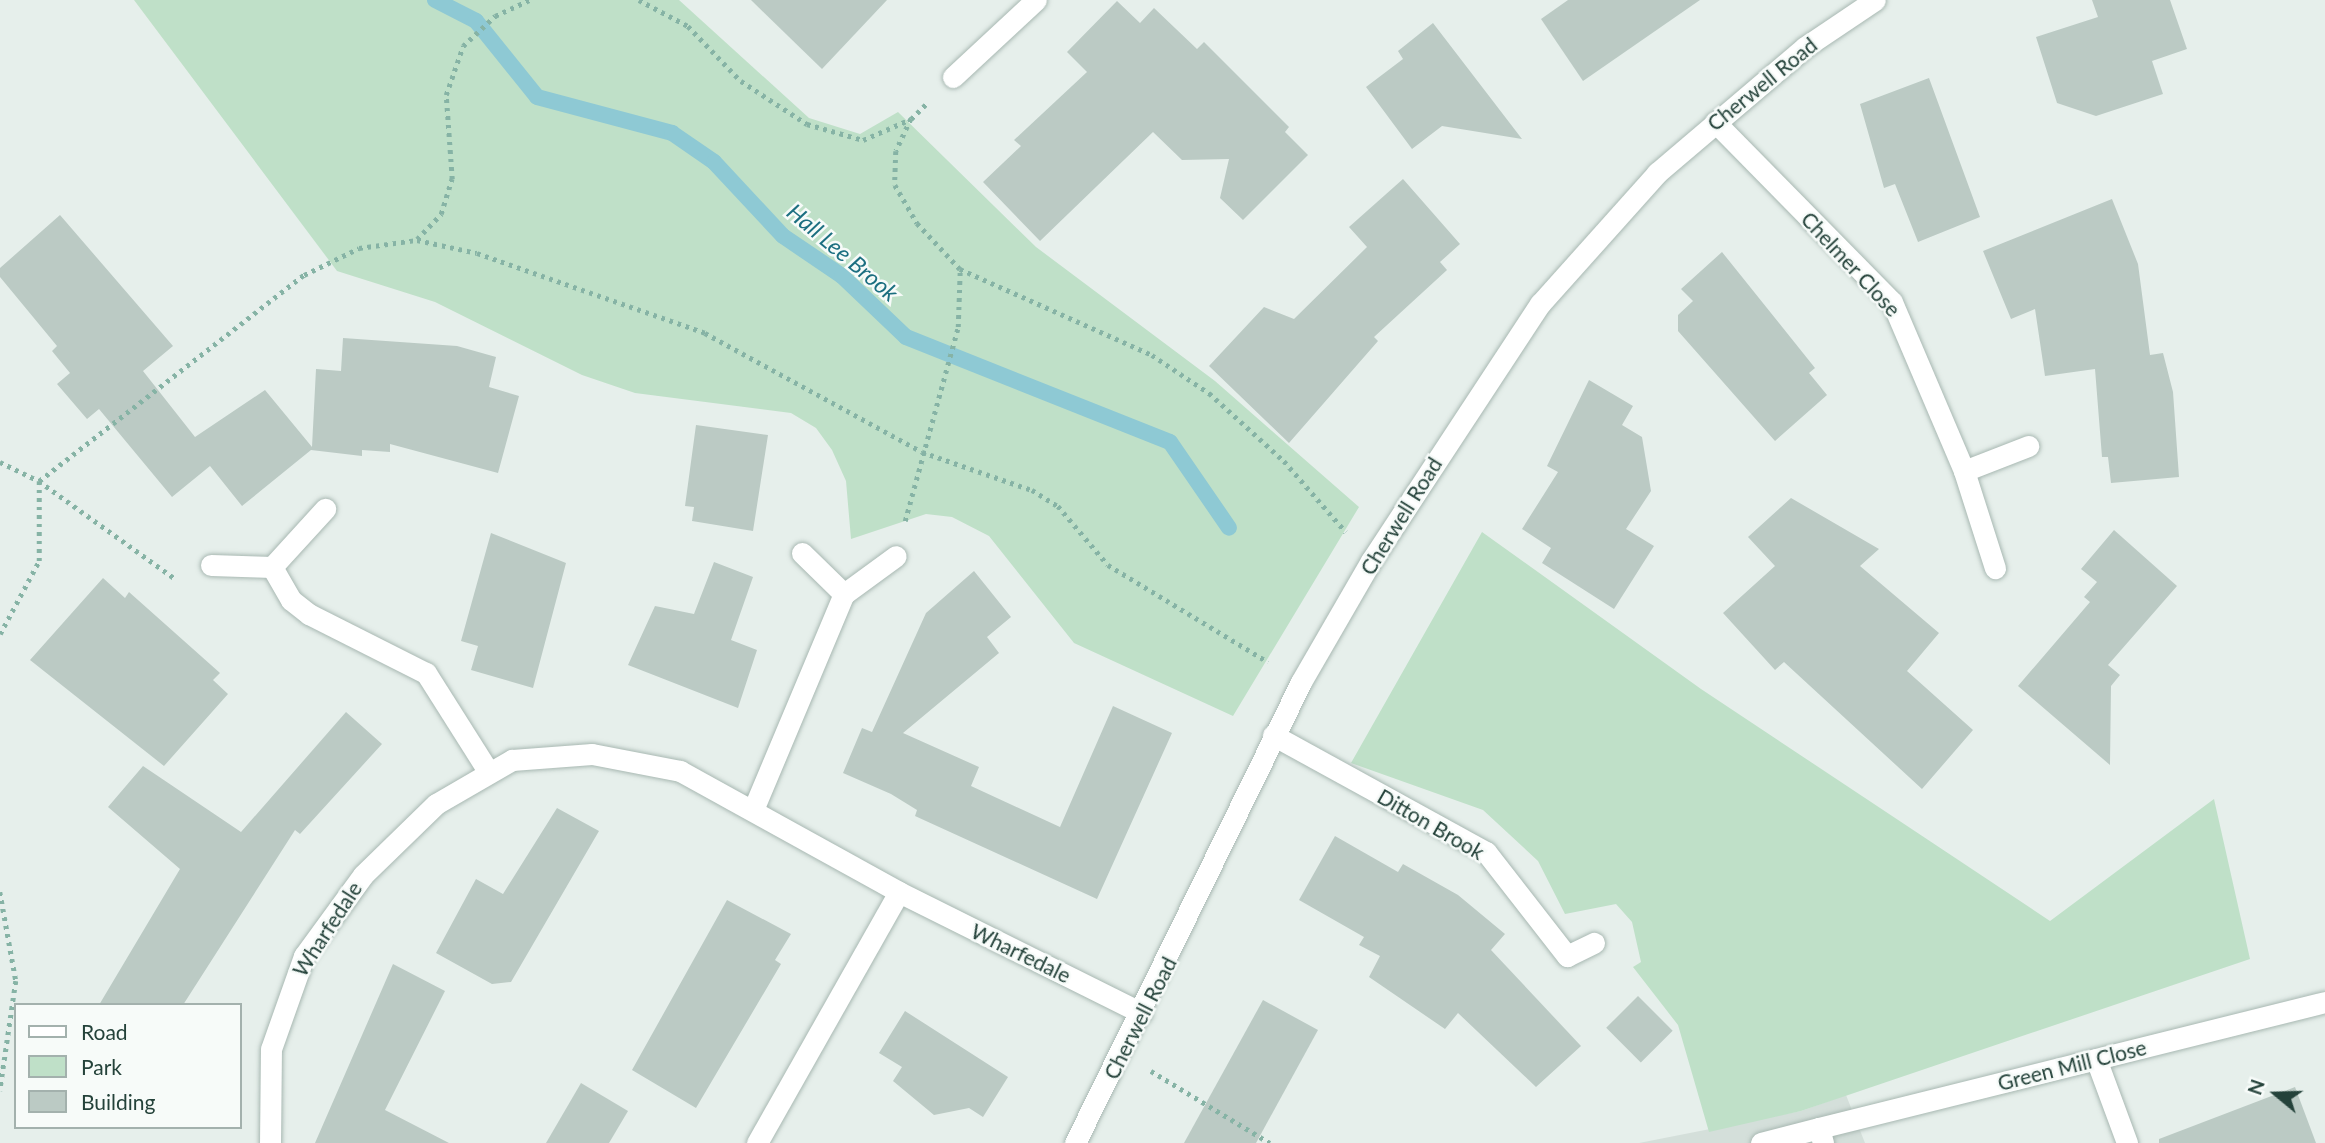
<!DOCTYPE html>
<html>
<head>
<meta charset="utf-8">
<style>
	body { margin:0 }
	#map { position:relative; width:2325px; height:1143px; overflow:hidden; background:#e6efeb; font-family:Lato,sans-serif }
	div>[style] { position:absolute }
	.built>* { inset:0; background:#d4dfda }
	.green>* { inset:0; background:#bfe0c8 }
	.stream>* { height:16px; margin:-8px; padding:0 8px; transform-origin:8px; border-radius:8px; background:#8ec9d4 }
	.building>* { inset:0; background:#bbcac4; transform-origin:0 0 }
	.path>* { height:4.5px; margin-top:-2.25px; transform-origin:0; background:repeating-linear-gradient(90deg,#86b3a5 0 3.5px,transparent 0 8.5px) }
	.roads { filter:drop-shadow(0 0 2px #a8b8b2) drop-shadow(0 0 2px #a8b8b2) }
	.lane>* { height:21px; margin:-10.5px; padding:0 10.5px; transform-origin:10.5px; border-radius:10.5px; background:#fff }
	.street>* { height:21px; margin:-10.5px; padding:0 10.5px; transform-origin:10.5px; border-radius:10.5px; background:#fff }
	span { translate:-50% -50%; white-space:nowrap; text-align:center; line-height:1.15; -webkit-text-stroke:5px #f7fbf9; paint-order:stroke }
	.street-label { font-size:21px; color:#24423a }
	.water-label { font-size:23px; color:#1c6f80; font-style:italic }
	.legend { position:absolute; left:14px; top:1003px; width:228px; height:126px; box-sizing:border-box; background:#f7fbf9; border:2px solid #a3b1ad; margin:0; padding:9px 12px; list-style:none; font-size:21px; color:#24423a }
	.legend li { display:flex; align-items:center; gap:14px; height:35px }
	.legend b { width:35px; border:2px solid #a3b1ad }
	.north { position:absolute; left:2241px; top:1059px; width:70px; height:70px; -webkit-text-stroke:5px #f7fbf9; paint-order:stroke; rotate:289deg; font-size:19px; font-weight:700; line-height:28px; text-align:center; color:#24423a }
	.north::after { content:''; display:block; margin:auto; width:24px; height:32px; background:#24423a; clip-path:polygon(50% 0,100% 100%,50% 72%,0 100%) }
</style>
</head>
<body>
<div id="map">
	<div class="built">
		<i style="clip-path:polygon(1846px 1095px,1865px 1143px,1639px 1143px,1801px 1111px)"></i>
	</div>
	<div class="green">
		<i style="clip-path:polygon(134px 0,679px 0,809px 118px,860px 134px,898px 112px,1036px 247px,1215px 381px,1359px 507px,1233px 716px,1074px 643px,989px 536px,952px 517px,926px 514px,851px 539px,846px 481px,832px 450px,816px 428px,791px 413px,635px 393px,582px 375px,435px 302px,337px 271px)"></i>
		<i style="clip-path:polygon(1482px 532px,1701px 689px,2050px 921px,2214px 799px,2250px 959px,1801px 1111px,1709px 1132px,1678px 1025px,1633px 967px,1641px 962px,1632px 922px,1616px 904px,1565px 914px,1538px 861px,1483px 810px,1351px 763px)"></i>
	</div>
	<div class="stream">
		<i style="left:435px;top:0;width:46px;rotate:27.1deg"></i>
		<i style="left:476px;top:21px;width:97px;rotate:51.2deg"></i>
		<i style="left:537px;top:97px;width:140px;rotate:14.9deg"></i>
		<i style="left:672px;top:133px;width:51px;rotate:34.6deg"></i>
		<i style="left:714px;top:162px;width:101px;rotate:47deg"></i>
		<i style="left:783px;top:236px;width:71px;rotate:34.1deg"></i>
		<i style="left:842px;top:276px;width:88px;rotate:43.6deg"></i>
		<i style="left:906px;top:337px;width:284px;rotate:21.7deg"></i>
		<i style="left:1170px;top:442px;width:104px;rotate:55.5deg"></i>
	</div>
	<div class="building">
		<i style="clip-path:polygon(751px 0,887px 0,822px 69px)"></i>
		<i style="clip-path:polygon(1568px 0,1700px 0,1583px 81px,1541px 19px)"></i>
		<i style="clip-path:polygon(2092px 0,2170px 0,2187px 49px,2152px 61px,2163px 94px,2096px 116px,2057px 103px,2036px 37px,2098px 17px)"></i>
		<i style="clip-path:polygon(1117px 1px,1140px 23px,1154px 8px,1197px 49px,1204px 42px,1289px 127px,1285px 132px,1308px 155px,1243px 220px,1220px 198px,1229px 159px,1182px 160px,1153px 132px,1040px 241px,983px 182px,1021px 146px,1014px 140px,1087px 72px,1067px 52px)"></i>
		<i style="clip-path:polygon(1433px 23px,1522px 139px,1442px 126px,1412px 149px,1366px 87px,1403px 59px,1398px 51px)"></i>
		<i style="clip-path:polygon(1929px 78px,1980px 217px,1918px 242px,1895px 184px,1884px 188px,1860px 104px)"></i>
		<i style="clip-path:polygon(1403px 179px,1460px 244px,1440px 262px,1447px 270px,1374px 337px,1378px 341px,1289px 443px,1209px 366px,1264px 307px,1294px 319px,1367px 247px,1349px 227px)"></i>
		<i style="clip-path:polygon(2112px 199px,2138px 264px,2150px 355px,2163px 353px,2173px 392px,2179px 477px,2111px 483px,2108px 457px,2102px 457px,2095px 369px,2045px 376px,2035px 309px,2011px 319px,1983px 251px)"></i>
		<i style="clip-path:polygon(60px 215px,173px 346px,143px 371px,195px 437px,265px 390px,312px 447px,316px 369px,341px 371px,343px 338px,457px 346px,496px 357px,489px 387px,519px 396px,498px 473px,390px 444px,390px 452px,362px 450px,362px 456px,311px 450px,242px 506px,210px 466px,172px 497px,99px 409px,87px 419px,57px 384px,70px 373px,52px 351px,57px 346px,0 277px,0 268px)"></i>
		<i style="clip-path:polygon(1722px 252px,1815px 368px,1809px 373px,1827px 395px,1775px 441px,1678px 331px,1678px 315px,1693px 301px,1681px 289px)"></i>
		<i style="clip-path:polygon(1589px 380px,1633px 406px,1622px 425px,1642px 437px,1651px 491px,1626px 529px,1654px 546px,1614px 609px,1542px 563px,1551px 548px,1522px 529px,1558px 472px,1547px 466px)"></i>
		<i style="clip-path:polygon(696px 425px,768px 435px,753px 531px,692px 521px,694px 507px,685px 506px)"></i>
		<i style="clip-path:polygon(1791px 498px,1879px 549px,1860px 566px,1939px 633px,1907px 671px,1973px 730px,1922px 789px,1784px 662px,1775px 670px,1723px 613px,1775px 566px,1748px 537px)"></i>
		<i style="clip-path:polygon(2114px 530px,2177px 586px,2108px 665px,2120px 675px,2111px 686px,2110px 765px,2018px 686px,2090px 602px,2084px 597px,2097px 582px,2081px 569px)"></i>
		<i style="clip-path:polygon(491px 533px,566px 563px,533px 688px,471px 670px,478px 646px,461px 641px)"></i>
		<i style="clip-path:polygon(714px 562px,753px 577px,731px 640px,757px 650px,738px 708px,628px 665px,655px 606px,694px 614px)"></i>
		<i style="clip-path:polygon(974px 571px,1011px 617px,987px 637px,999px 653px,903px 733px,979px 767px,971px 786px,1060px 827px,1113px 706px,1172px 733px,1097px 899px,915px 816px,917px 810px,891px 794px,843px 773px,862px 728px,872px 732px,926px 613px)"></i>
		<i style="clip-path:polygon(103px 578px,125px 598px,129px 592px,220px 673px,213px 680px,228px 694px,164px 766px,30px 660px)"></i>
		<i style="clip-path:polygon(346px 712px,382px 744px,300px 834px,295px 830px,183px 1005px,99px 1005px,180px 869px,108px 807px,143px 766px,241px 832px)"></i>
		<i style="clip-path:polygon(557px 808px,599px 831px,511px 982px,492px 984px,436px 953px,476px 879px,503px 894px)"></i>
		<i style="clip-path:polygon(1335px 836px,1398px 872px,1403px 864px,1458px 895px,1505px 934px,1491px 950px,1581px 1046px,1536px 1087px,1458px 1013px,1445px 1029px,1369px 977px,1380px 956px,1359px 945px,1364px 937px,1299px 900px)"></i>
		<i style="clip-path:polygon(727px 900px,791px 934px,775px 960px,781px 964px,696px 1108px,632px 1070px)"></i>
		<i style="clip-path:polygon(393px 964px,445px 991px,385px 1110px,449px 1143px,315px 1143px)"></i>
		<i style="left:1638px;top:996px;width:49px;height:45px;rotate:45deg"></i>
		<i style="clip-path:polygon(1263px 1000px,1318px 1030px,1256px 1143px,1184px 1143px)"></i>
		<i style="clip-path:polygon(905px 1011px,1008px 1077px,983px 1117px,969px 1108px,934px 1115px,893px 1081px,902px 1067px,879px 1053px)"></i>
		<i style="clip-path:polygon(581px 1083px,628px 1111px,609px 1143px,546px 1143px)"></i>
		<i style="clip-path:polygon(2295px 1087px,2316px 1143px,2159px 1143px,2159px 1139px)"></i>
	</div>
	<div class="path">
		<i style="left:639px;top:0;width:55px;rotate:28deg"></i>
		<i style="left:688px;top:26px;width:76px;rotate:46.1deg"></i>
		<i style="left:741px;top:81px;width:79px;rotate:33.1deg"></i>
		<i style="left:807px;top:124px;width:58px;rotate:15.9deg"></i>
		<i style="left:863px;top:140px;width:52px;rotate:-23.6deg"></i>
		<i style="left:911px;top:119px;width:24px;rotate:-45deg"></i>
		<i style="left:911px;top:119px;width:35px;rotate:115deg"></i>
		<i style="left:896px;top:151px;width:34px;rotate:92deg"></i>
		<i style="left:895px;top:185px;width:44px;rotate:59.9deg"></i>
		<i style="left:917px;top:223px;width:63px;rotate:46.9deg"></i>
		<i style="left:960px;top:269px;width:210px;rotate:24.1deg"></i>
		<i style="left:1152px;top:355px;width:69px;rotate:33.7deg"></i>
		<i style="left:1209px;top:393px;width:101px;rotate:42.2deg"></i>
		<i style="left:1284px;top:461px;width:94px;rotate:48.9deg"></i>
		<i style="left:417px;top:239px;width:35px;rotate:-46deg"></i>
		<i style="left:441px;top:214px;width:37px;rotate:-73deg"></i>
		<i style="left:452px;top:179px;width:84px;rotate:-94.1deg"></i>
		<i style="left:446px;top:95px;width:52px;rotate:-70.9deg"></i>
		<i style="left:463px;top:46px;width:44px;rotate:-43.2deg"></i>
		<i style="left:495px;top:16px;width:38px;rotate:-25deg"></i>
		<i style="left:0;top:462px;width:43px;rotate:26deg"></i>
		<i style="left:39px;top:481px;width:166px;rotate:35.7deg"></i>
		<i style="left:905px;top:521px;width:201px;rotate:-74.7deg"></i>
		<i style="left:958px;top:327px;width:58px;rotate:-88deg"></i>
		<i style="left:0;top:634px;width:83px;rotate:-61.9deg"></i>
		<i style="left:39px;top:561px;width:80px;rotate:-90deg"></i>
		<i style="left:39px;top:481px;width:336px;rotate:-37.9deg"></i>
		<i style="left:304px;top:275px;width:61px;rotate:-26.1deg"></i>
		<i style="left:359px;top:248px;width:59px;rotate:-7.9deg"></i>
		<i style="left:417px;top:240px;width:61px;rotate:12.2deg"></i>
		<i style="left:477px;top:253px;width:242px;rotate:19.3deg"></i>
		<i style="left:705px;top:333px;width:247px;rotate:28.7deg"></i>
		<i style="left:922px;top:452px;width:116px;rotate:19.1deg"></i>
		<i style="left:1032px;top:490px;width:31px;rotate:32deg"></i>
		<i style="left:1058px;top:506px;width:77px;rotate:49.7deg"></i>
		<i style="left:1108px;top:565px;width:187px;rotate:31.2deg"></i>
		<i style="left:0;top:892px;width:90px;rotate:79.8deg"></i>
		<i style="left:16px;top:981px;width:111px;rotate:98.3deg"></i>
		<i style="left:1151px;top:1071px;width:139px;rotate:31.2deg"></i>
	</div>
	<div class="roads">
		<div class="lane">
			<i style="left:1761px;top:1143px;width:60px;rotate:-14.5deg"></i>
			<i style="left:1819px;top:1128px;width:16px;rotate:75deg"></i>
		</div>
		<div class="street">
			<i style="left:953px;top:77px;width:113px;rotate:-42.9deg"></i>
			<i style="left:1715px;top:122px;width:252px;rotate:45.5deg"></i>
			<i style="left:1892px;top:302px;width:184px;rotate:66.9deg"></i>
			<i style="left:1964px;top:471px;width:102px;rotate:72.3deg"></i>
			<i style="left:1964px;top:471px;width:69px;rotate:-21.3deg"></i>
			<i style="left:802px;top:553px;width:59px;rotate:44.3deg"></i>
			<i style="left:211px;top:565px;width:61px;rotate:1.9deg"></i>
			<i style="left:272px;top:567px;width:79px;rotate:-47.6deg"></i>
			<i style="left:272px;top:567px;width:38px;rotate:60deg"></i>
			<i style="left:291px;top:600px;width:23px;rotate:38deg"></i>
			<i style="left:309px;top:614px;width:131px;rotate:26.8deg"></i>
			<i style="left:426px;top:673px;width:116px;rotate:57.7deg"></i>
			<i style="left:1273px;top:735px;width:243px;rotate:28.8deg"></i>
			<i style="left:1486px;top:852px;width:132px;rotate:52.1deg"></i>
			<i style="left:1567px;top:956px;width:30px;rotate:-26deg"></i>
			<i style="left:753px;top:810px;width:234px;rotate:-67.2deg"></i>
			<i style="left:844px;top:594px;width:64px;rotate:-36.2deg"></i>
			<i style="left:2096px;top:1059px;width:90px;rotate:69.7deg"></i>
			<i style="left:1819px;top:1128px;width:521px;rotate:-13.98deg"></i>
			<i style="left:270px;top:1143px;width:94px;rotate:-89.4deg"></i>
			<i style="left:271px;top:1049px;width:99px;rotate:-70.5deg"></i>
			<i style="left:304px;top:956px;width:100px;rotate:-53.9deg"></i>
			<i style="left:363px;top:875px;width:102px;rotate:-44.2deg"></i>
			<i style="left:436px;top:804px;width:88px;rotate:-30.1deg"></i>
			<i style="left:512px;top:760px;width:80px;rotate:-4.3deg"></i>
			<i style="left:592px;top:754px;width:90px;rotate:10.9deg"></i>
			<i style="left:680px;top:771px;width:250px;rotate:28.9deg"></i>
			<i style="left:899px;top:892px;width:271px;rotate:26.5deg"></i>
			<i style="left:757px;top:1143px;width:288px;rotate:-60.5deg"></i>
			<i style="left:1075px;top:1143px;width:513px;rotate:-63.88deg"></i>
			<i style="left:1301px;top:682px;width:140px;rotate:-60deg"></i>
			<i style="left:1371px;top:561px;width:308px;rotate:-56.7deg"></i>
			<i style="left:1540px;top:304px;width:176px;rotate:-48.2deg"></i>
			<i style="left:1657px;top:173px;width:194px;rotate:-40.4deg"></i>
			<i style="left:1805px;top:47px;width:84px;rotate:-33.9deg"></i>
		</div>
	</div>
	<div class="street-label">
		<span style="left:1762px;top:84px;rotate:-39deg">Cherwell Road</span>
		<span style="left:1851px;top:264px;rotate:47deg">Chelmer Close</span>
		<span style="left:1401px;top:516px;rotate:-58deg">Cherwell Road</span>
		<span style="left:1431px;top:824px;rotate:30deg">Ditton Brook</span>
		<span style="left:327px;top:929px;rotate:-57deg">Wharfedale</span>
		<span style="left:1021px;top:953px;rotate:26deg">Wharfedale</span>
		<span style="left:1140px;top:1018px;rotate:-63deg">Cherwell Road</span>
		<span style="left:2072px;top:1065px;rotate:-14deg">Green Mill Close</span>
	</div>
	<div class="water-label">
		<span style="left:843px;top:252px;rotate:40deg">Hall Lee Brook</span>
	</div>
	<ul class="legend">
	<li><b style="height:9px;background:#fff"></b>Road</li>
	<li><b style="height:19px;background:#bfe0c8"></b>Park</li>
	<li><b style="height:19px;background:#bbcac4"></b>Building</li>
	</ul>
	<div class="north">N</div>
</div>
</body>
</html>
